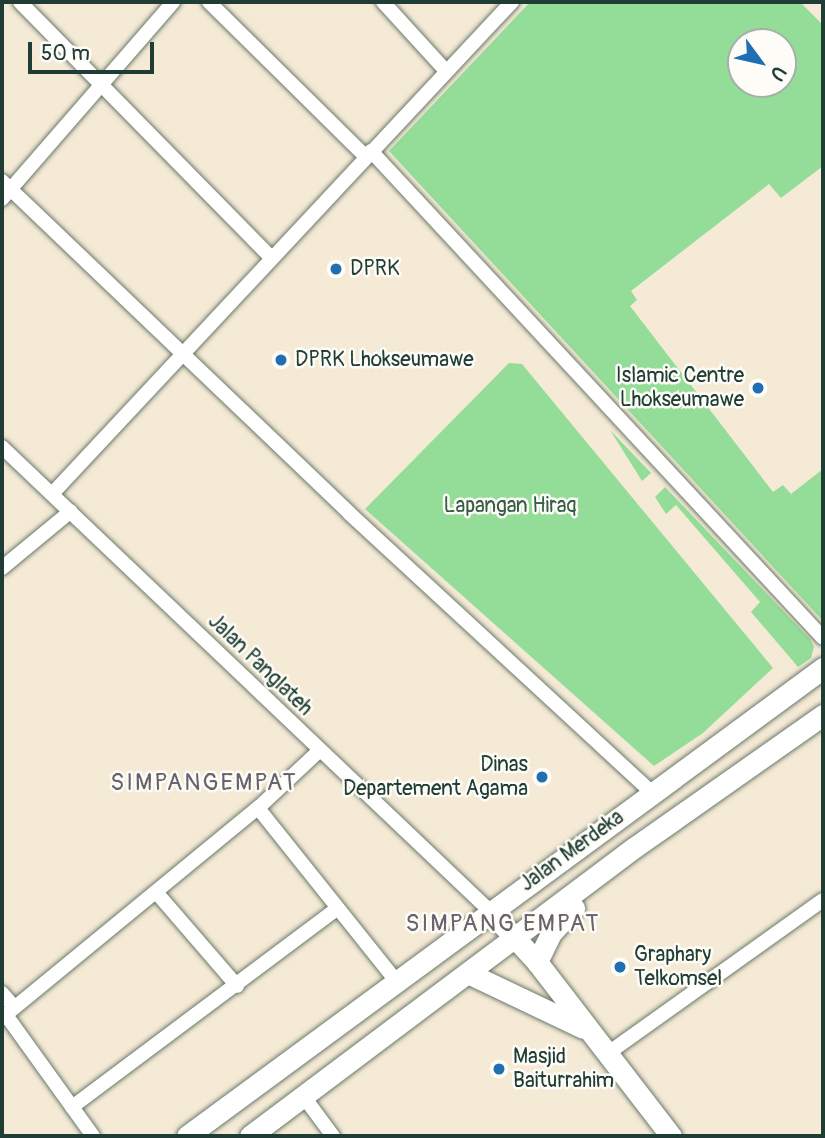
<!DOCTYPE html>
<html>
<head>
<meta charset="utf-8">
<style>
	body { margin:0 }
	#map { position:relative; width:825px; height:1138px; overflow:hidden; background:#f5ead5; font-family:Pangolin,sans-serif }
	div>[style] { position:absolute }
	.green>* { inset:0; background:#94dd98 }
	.roads { filter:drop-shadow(0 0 2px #6a7a6c) drop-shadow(0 0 2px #6a7a6c) }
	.street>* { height:14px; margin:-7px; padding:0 7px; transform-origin:7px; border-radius:7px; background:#fff }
	.secondary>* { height:21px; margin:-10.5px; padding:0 10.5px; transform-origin:10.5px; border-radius:10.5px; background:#fff }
	.dots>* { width:19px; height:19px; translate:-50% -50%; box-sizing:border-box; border:4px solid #fdfcf7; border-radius:50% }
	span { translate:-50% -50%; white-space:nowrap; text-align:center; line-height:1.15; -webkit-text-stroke:5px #fdfcf7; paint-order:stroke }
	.poi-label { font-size:21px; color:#1f3d34 }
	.left { translate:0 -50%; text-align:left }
	.right { translate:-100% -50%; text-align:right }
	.park-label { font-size:21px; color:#365d48 }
	.street-label { font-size:21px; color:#1f3d34 }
	.quarter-label { font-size:24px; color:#68626d; letter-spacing:2px }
	.frame { position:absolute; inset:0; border:4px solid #1f3d34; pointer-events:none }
	.north { position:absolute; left:727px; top:28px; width:70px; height:70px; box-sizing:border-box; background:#fdfcf7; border:2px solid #a4b0a9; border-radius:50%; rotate:123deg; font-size:19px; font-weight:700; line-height:28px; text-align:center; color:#1f3d34 }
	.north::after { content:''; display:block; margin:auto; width:24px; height:32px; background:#1f6fb2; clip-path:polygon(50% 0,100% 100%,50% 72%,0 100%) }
	.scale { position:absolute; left:28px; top:42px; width:126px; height:32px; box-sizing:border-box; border:4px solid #1f3d34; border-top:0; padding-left:9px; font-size:21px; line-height:24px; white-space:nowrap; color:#1f3d34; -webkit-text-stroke:5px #fdfcf7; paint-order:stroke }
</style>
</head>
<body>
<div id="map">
	<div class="green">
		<i style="clip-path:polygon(evenodd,530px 2px,800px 2px,823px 25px,823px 166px,781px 198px,769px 184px,631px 291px,637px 300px,630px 306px,773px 492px,783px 485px,791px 494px,823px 469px,823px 621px,389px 151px,530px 2px,741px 42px,783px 42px,783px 84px,741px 84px,741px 42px)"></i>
		<i style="clip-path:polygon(509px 363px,522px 364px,773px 668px,703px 733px,654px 766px,365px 509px)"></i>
		<i style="clip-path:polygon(610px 430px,651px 473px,642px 481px)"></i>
		<i style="clip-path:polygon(665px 487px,810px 639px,814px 647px,811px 658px,798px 667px,751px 612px,760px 602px,676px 505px,666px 514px,655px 497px)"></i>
	</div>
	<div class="roads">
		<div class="street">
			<i style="left:20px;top:2px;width:358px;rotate:45.5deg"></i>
			<i style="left:209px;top:2px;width:221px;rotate:44.6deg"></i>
			<i style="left:383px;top:2px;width:93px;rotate:47.6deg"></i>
			<i style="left:371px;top:151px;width:664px;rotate:47.13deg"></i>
			<i style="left:2px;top:181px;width:480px;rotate:43.7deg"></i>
			<i style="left:349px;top:513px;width:413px;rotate:42.7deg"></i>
			<i style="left:2px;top:199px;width:261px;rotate:-49deg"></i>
			<i style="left:2px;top:447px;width:673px;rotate:43.56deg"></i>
			<i style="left:52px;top:494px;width:674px;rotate:-46.93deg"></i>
			<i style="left:2px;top:568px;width:89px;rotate:-39.6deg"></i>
			<i style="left:258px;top:808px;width:221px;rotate:51.4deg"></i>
			<i style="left:156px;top:892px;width:124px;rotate:49.2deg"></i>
			<i style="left:2px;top:993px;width:18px;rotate:49deg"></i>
			<i style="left:6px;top:1015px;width:149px;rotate:54.3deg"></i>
			<i style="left:2px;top:1018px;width:331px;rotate:-39.4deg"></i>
			<i style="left:258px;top:808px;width:83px;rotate:-43.1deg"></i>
			<i style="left:607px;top:1054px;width:265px;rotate:-35.5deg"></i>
			<i style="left:304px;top:1097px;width:49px;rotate:53.4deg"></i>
			<i style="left:72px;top:1107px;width:331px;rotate:-36.8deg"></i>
		</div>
		<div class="secondary">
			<i style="left:490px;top:911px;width:69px;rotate:47.3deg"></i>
			<i style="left:537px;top:962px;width:220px;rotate:52.4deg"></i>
			<i style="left:537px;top:962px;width:32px;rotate:-64deg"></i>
			<i style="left:551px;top:933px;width:34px;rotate:-47deg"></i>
			<i style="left:470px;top:974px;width:125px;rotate:25.5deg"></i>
			<i style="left:187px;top:1136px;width:790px;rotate:-36.35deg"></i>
			<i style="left:250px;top:1136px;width:481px;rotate:-36.9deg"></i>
			<i style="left:635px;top:847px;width:230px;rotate:-35.1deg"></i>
		</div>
	</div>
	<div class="dots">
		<i style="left:336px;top:269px;background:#1f6fb2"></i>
		<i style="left:281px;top:360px;background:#1f6fb2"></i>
		<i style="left:758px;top:388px;background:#1f6fb2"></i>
		<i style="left:542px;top:777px;background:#1f6fb2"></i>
		<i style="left:620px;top:967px;background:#1f6fb2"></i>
		<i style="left:499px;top:1069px;background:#1f6fb2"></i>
	</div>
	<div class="poi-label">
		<span class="left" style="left:350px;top:269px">DPRK</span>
		<span class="left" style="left:295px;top:360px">DPRK Lhokseumawe</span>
		<span class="right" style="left:744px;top:388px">Islamic Centre<br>Lhokseumawe</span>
		<span class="right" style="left:528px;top:777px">Dinas<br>Departement Agama</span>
		<span class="left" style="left:634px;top:967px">Graphary<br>Telkomsel</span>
		<span class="left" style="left:513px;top:1069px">Masjid<br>Baiturrahim</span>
	</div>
	<div class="park-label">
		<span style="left:510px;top:506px">Lapangan Hiraq</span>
	</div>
	<div class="street-label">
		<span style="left:260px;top:665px;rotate:44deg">Jalan Panglateh</span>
		<span style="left:572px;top:851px;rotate:-36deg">Jalan Merdeka</span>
	</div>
	<div class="quarter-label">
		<span style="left:204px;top:783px">SIMPANGEMPAT</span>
		<span style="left:503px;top:924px">SIMPANG EMPAT</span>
	</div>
	<div class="frame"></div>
	<div class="north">U</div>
	<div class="scale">50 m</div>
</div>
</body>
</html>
